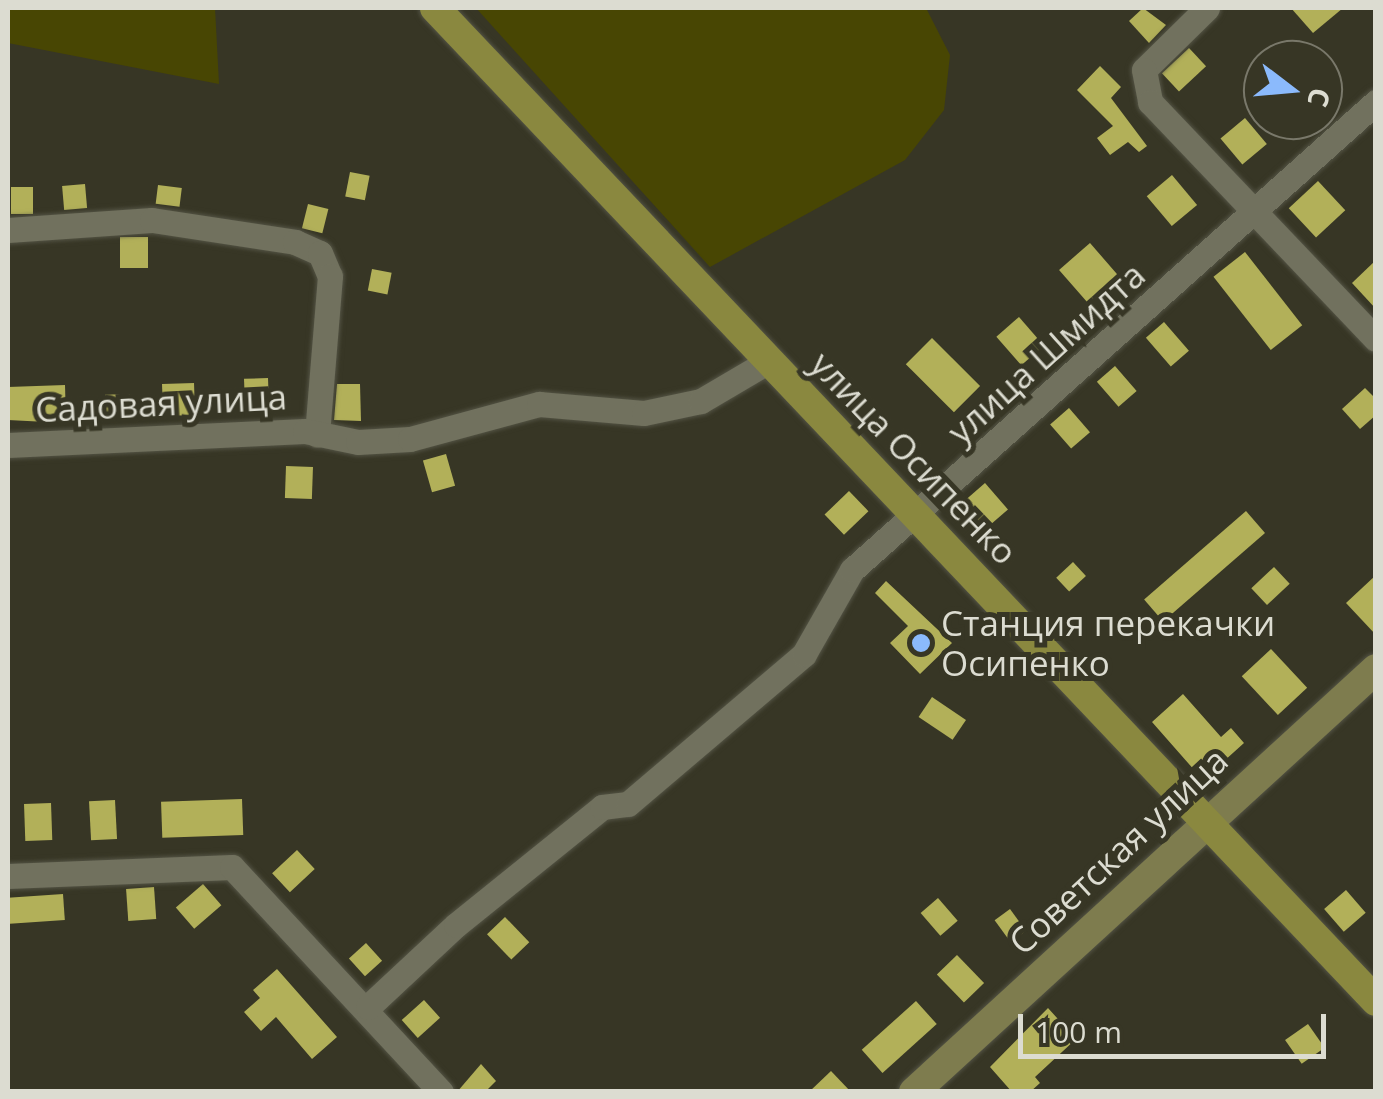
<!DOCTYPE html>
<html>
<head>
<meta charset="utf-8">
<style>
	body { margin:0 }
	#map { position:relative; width:1383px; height:1099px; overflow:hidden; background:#373625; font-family:"Open Sans",sans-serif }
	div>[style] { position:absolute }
	.green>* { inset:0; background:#484603 }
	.building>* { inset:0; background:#b2b059; transform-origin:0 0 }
	.roads { filter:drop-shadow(0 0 2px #535344) drop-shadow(0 0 2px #535344) }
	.street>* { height:25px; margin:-12.5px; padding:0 12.5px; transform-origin:12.5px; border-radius:12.5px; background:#71715e }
	.secondary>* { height:30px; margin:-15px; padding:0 15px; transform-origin:15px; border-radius:15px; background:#7e7c4e }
	.primary>* { height:30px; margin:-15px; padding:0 15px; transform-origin:15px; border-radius:15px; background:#8a883f }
	.dots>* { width:28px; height:28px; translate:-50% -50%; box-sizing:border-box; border:5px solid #373625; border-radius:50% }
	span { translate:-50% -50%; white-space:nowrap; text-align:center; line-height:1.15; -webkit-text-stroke:10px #373625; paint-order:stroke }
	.street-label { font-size:35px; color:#dcdcd1 }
	.poi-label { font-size:35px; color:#dcdcd1 }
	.left { translate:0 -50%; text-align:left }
	.frame { position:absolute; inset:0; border:10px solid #dcdcd1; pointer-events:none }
	.north { position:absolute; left:1243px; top:40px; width:100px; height:100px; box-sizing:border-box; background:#373625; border:2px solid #79786a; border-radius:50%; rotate:106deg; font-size:28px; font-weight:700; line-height:40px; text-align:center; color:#dcdcd1 }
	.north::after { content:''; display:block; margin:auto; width:35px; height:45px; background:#8bbafc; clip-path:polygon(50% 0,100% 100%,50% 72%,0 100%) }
	.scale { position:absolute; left:1018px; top:1014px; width:308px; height:45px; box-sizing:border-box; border:5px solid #dcdcd1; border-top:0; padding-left:12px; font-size:30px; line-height:35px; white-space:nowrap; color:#dcdcd1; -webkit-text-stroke:8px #373625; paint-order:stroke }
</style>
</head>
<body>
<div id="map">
	<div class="green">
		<i style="clip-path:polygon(8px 8px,215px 8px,219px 84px,8px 43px)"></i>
		<i style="clip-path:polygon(476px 8px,926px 8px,950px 55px,944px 110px,905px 160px,710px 267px)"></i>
	</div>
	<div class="building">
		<i style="clip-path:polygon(1143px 8px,1166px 25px,1149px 43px,1129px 21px)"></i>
		<i style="clip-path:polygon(1291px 8px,1343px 8px,1313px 33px)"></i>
		<i style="left:1189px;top:48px;width:25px;height:37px;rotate:47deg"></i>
		<i style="clip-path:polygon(1100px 66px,1121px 87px,1111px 98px,1147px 146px,1139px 152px,1128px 142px,1110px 155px,1097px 138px,1113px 126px,1077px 90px)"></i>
		<i style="left:1245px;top:118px;width:34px;height:32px;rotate:50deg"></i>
		<i style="left:350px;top:172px;width:20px;height:25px;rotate:11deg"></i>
		<i style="left:1172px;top:175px;width:39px;height:33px;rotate:50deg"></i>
		<i style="left:1318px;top:181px;width:40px;height:40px;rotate:47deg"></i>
		<i style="left:85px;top:184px;width:24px;height:23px;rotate:85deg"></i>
		<i style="left:158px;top:185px;width:24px;height:19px;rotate:7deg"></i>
		<i style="left:11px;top:187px;width:22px;height:27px"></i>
		<i style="left:308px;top:204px;width:21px;height:25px;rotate:14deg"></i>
		<i style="left:148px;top:237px;width:31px;height:28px;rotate:90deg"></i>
		<i style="left:1090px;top:243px;width:44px;height:41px;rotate:49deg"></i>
		<i style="left:1245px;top:252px;width:93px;height:40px;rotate:52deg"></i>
		<i style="clip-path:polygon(1376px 260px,1376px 309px,1352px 283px)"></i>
		<i style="left:372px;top:269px;width:20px;height:22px;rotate:11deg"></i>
		<i style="left:1019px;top:317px;width:38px;height:30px;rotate:49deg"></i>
		<i style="left:1164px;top:322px;width:38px;height:24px;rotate:49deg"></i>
		<i style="left:932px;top:338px;width:68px;height:37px;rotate:45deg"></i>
		<i style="left:1115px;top:366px;width:33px;height:24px;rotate:49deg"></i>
		<i style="left:268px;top:378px;width:32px;height:24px;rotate:88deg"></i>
		<i style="left:194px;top:383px;width:32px;height:32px;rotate:88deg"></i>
		<i style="clip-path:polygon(337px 384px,360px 384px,361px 421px,334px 420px)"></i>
		<i style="clip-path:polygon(65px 385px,66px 423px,8px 420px,8px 387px)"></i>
		<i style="clip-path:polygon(1365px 388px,1376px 399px,1376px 415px,1360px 429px,1342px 409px)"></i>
		<i style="left:130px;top:394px;width:24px;height:25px;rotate:88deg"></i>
		<i style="left:1069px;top:408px;width:32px;height:25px;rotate:49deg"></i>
		<i style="left:446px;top:454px;width:33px;height:24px;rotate:74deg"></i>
		<i style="left:286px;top:466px;width:27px;height:32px;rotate:2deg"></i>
		<i style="left:985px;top:483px;width:35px;height:38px;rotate:49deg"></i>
		<i style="left:849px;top:491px;width:28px;height:34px;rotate:46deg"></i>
		<i style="left:1246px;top:511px;width:29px;height:135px;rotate:49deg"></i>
		<i style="left:1073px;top:562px;width:19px;height:23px;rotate:47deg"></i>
		<i style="left:1274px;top:567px;width:23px;height:31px;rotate:47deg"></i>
		<i style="clip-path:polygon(1376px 575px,1376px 635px,1346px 603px)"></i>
		<i style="clip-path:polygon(886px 581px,952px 643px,920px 674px,890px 643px,908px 626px,875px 593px)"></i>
		<i style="left:1271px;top:649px;width:53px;height:40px;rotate:47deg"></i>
		<i style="clip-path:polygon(1183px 694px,1221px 737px,1231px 728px,1244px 743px,1203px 780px,1152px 722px)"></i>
		<i style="left:932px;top:697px;width:41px;height:24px;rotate:34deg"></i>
		<i style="left:242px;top:799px;width:36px;height:81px;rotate:88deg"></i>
		<i style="left:115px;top:800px;width:39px;height:26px;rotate:87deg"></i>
		<i style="left:51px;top:803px;width:37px;height:27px;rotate:88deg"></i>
		<i style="left:297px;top:850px;width:26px;height:34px;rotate:47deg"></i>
		<i style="left:203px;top:884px;width:28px;height:36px;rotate:49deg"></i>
		<i style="left:154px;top:887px;width:32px;height:28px;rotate:86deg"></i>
		<i style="left:1346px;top:890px;width:30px;height:29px;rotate:49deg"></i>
		<i style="left:63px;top:894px;width:26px;height:55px;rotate:86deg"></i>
		<i style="left:938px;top:898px;width:30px;height:23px;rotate:49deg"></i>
		<i style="left:1010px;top:909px;width:27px;height:19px;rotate:54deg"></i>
		<i style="left:505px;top:917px;width:35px;height:25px;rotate:46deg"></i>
		<i style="left:366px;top:943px;width:24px;height:23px;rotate:48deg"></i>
		<i style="left:957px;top:955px;width:39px;height:28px;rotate:46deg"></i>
		<i style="clip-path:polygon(277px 969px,337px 1037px,312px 1059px,276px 1017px,261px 1031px,244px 1012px,260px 998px,253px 990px)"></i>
		<i style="left:424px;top:1000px;width:24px;height:30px;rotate:48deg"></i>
		<i style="left:916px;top:1001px;width:31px;height:73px;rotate:48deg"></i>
		<i style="clip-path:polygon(1048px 1008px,1076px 1039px,1035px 1077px,1040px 1083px,1030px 1092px,1012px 1092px,990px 1067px)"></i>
		<i style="left:1308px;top:1024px;width:29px;height:28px;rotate:55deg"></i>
		<i style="clip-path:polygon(481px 1064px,496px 1081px,485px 1092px,457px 1092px)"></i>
		<i style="clip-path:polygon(831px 1071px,851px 1092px,809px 1092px)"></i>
	</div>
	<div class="roads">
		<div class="street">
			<i style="left:1207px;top:8px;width:88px;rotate:135.5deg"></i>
			<i style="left:1144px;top:70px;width:33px;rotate:79deg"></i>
			<i style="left:1150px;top:102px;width:327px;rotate:46.4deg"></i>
			<i style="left:8px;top:230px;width:144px;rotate:-4deg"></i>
			<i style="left:152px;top:220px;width:145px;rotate:8.7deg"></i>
			<i style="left:295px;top:242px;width:27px;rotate:24deg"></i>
			<i style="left:320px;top:253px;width:25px;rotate:67deg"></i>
			<i style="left:330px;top:276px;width:159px;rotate:94.7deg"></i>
			<i style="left:8px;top:445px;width:297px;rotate:-2.7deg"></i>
			<i style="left:305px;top:431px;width:54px;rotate:11.7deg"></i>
			<i style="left:358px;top:442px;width:52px;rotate:-3.3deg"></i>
			<i style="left:410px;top:439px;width:134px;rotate:-15.2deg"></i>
			<i style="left:539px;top:404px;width:105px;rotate:4.9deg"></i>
			<i style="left:644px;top:413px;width:58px;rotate:-11.9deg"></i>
			<i style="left:701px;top:401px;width:79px;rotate:-30.5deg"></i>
			<i style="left:8px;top:876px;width:224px;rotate:-2.3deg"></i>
			<i style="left:232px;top:867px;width:307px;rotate:47.1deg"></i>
			<i style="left:368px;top:1007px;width:120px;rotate:-43deg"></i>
			<i style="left:456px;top:925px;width:188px;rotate:-38.9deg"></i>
			<i style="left:602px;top:807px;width:26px;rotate:-7deg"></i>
			<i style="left:628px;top:804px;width:231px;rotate:-40.4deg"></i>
			<i style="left:804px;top:654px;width:97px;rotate:-60.3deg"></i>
			<i style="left:852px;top:570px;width:703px;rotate:-41.77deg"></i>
		</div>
		<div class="secondary">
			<i style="left:914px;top:1092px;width:626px;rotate:-42.48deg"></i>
		</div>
		<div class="primary">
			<i style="left:435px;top:8px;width:1368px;rotate:46.54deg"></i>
		</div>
	</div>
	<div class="dots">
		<i style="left:921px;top:643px;background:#8bbafc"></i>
	</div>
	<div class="street-label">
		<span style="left:1046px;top:353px;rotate:-42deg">улица Шмидта</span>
		<span style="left:161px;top:403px;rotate:-3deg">Садовая улица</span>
		<span style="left:914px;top:458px;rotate:46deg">улица Осипенко</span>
		<span style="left:1118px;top:851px;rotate:-43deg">Советская улица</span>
	</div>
	<div class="poi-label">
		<span class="left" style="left:941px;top:643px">Станция перекачки<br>Осипенко</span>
	</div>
	<div class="frame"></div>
	<div class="north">С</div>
	<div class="scale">100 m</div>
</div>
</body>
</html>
